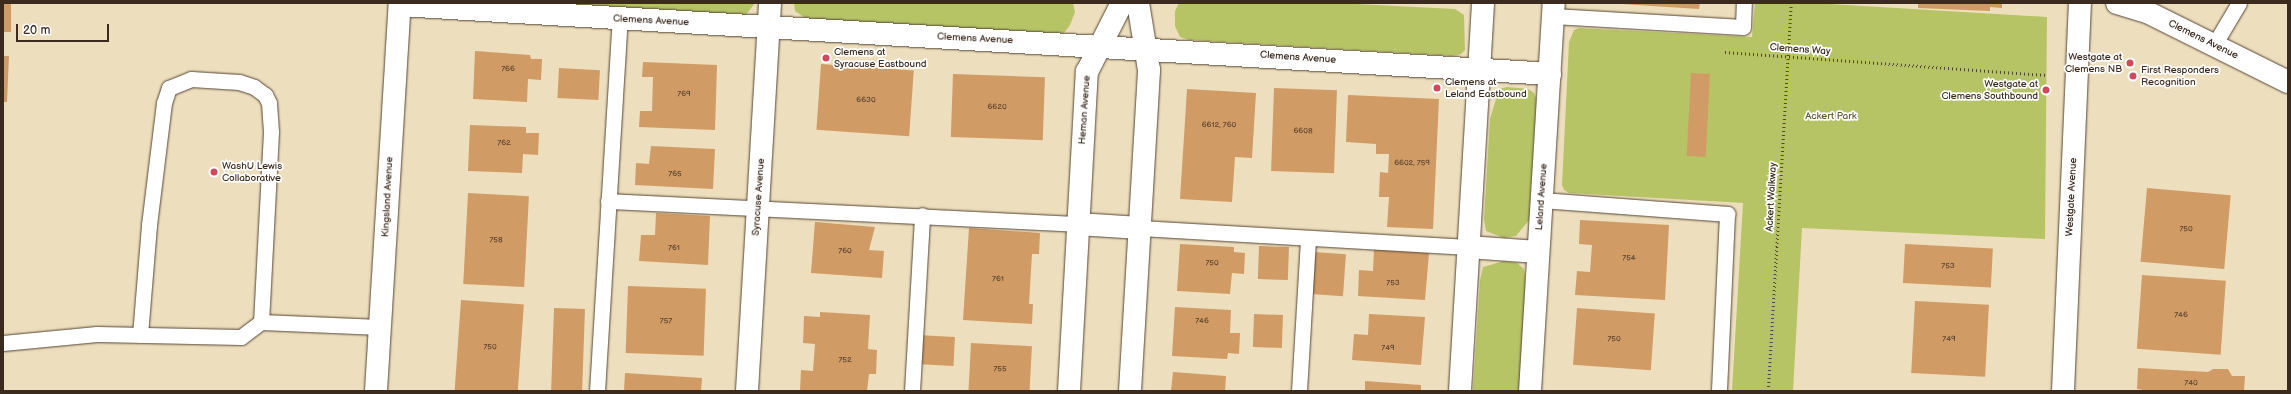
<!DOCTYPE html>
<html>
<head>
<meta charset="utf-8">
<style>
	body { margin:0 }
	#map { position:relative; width:2291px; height:394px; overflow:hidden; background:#eddfbd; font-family:"Balsamiq Sans",sans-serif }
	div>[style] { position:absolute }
	.green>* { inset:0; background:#b6c466 }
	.building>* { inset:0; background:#d19b65; transform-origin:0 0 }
	.path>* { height:2.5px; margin-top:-1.25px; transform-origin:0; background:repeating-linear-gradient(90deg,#564536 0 1px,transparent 0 4px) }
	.roads { filter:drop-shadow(0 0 1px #564536) drop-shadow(0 0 1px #564536) }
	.service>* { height:15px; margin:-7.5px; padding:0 7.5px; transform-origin:7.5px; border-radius:7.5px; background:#fff }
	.minor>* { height:22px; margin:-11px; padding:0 11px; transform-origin:11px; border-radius:11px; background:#fff }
	.tertiary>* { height:22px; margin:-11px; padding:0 11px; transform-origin:11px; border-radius:11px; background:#fff }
	.dots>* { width:11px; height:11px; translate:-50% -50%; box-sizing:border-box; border:2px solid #fff; border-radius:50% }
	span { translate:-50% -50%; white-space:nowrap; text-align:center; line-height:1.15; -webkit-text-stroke:3.5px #fff; paint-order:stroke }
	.number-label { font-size:8px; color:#604630 }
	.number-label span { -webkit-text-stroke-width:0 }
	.street-label { font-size:10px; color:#3b2a1e }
	.poi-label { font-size:10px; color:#3b2a1e }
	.left { translate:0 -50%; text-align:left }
	.right { translate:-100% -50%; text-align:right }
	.park-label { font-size:10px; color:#605834 }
	.frame { position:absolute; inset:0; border:4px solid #3b2a1e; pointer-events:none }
	.scale { position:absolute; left:16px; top:24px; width:93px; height:18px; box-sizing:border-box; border:2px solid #3b2a1e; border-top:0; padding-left:5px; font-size:12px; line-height:14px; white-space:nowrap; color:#3b2a1e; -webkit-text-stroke:3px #fff; paint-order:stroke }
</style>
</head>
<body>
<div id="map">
	<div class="green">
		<i style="clip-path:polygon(527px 3px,755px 3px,745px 16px)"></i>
		<i style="clip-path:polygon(794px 3px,1073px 3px,1075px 12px,1070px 25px,1064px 33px,1055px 35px,805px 18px,795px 11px)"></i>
		<i style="clip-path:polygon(1179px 3px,1337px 3px,1455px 9px,1464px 15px,1465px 50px,1461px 54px,1452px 56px,1189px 40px,1180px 37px,1175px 26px,1175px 11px)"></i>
		<i style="clip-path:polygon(1755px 3px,1813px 3px,2047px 17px,2045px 239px,1802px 228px,1793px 391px,1732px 391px,1743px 203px,1569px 193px,1564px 190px,1562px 185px,1569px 42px,1574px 30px,1579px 28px,1752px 37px)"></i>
		<i style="clip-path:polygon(1507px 87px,1528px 89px,1534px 93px,1538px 102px,1530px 219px,1516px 236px,1504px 238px,1486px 231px,1484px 219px,1490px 119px,1499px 89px)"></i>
		<i style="clip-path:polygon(1504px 261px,1517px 263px,1524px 269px,1526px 282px,1520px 391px,1473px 391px,1480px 281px,1483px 267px)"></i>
	</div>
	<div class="building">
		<i style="left:3px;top:3px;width:8px;height:29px"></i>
		<i style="clip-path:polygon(1606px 3px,1700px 3px,1699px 9px)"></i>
		<i style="clip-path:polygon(1918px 3px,2002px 3px,2002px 8px,1990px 7px,1990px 11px,1918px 8px)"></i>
		<i style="clip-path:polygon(475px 51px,530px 55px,531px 59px,542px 59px,541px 80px,528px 79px,527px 102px,473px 99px)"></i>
		<i style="clip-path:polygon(3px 56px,9px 56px,7px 102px,3px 102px)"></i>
		<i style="clip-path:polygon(643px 62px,717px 65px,715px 130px,639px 127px,640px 111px,652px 111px,653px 77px,642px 77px)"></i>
		<i style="left:821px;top:64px;width:93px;height:66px;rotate:4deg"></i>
		<i style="left:559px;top:68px;width:41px;height:30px;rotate:3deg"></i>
		<i style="left:1691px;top:73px;width:19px;height:83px;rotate:3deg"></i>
		<i style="left:953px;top:74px;width:92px;height:63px;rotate:2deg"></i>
		<i style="left:1274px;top:88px;width:63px;height:83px;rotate:2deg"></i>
		<i style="clip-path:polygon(1187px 89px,1256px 93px,1252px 158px,1235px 157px,1232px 202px,1180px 199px)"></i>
		<i style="clip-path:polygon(1348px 95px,1439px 99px,1433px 229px,1387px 227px,1389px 197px,1379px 197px,1380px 172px,1388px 173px,1389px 154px,1376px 154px,1376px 144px,1346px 142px)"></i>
		<i style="clip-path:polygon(470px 125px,526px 127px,526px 133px,539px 133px,538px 155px,523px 154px,522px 173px,468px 171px)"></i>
		<i style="clip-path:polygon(651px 146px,715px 149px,713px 189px,635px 185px,636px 163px,649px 164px)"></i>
		<i style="left:2147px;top:188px;width:84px;height:74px;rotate:5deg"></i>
		<i style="left:468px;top:193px;width:61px;height:91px;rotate:3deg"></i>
		<i style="clip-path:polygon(656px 213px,710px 216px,708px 265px,639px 261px,641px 235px,655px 235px)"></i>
		<i style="clip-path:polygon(1580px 220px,1669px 225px,1665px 300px,1575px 295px,1577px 271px,1590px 272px,1592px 245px,1579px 244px)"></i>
		<i style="clip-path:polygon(815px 222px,875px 227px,869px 250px,884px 251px,882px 278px,811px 273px)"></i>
		<i style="clip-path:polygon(969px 228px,1040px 233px,1039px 254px,1032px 254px,1029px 304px,1033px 304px,1032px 324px,963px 320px)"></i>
		<i style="clip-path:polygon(1180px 244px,1234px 247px,1234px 252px,1245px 253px,1244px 274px,1232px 273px,1230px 294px,1177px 291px)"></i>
		<i style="left:1905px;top:244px;width:88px;height:39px;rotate:3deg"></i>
		<i style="left:1259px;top:246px;width:30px;height:33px;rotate:2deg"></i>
		<i style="clip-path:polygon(1374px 249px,1429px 253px,1425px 300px,1358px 296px,1359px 270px,1373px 271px)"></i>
		<i style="left:1314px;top:252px;width:32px;height:42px;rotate:4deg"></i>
		<i style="left:2142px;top:275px;width:84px;height:74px;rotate:4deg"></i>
		<i style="left:628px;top:286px;width:78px;height:67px;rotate:2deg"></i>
		<i style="left:461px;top:300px;width:63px;height:91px;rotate:4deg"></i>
		<i style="left:1915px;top:301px;width:74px;height:72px;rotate:3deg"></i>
		<i style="clip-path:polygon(1175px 307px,1231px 310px,1230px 333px,1240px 333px,1239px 354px,1228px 353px,1227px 359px,1172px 356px)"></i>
		<i style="left:554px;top:308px;width:31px;height:83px;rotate:2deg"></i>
		<i style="left:1577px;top:308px;width:78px;height:57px;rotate:4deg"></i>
		<i style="clip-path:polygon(820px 312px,870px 315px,868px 349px,877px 350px,876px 374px,869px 374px,867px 391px,800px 391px,801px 370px,813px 371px,815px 344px,803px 343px,804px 316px,820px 317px)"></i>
		<i style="left:1254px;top:314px;width:29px;height:33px;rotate:2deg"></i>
		<i style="clip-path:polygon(1369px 314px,1425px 317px,1421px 365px,1352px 360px,1354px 334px,1368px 335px)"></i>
		<i style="left:917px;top:335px;width:38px;height:29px;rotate:3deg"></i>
		<i style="left:971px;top:343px;width:61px;height:48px;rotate:3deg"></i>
		<i style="clip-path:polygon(2138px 368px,2208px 372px,2213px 369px,2228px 369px,2232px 376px,2245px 376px,2244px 391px,2151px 391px,2137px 389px)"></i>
		<i style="clip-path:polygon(1173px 372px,1226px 376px,1225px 391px,1171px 391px)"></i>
		<i style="clip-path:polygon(625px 373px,702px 378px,701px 391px,624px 391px)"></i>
		<i style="clip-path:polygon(1365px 381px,1421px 385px,1421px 391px,1365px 391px)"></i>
	</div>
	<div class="path">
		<i style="left:1725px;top:52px;width:323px;rotate:4.1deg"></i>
		<i style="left:1768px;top:391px;width:389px;rotate:-86.6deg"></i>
	</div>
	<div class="roads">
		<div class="service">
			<i style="left:1553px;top:16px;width:190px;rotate:3.3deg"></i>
			<i style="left:1743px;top:27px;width:24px;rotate:-88deg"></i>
			<i style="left:2214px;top:45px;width:49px;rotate:-59.2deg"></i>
			<i style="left:1542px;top:200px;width:186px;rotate:4.3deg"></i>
			<i style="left:1727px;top:214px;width:177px;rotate:92.6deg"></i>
			<i style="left:608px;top:201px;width:471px;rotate:2.8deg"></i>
			<i style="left:1140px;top:228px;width:329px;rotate:3.3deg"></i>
			<i style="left:140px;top:335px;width:110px;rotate:-85.3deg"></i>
			<i style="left:149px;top:225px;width:123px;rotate:-83deg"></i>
			<i style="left:164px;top:103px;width:16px;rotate:-72deg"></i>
			<i style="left:169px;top:88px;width:24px;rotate:-22deg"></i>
			<i style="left:191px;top:79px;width:48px;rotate:3.6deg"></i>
			<i style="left:239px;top:82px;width:16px;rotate:18deg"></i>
			<i style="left:254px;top:87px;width:14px;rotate:36deg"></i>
			<i style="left:265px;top:95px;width:9px;rotate:63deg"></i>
			<i style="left:269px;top:103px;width:29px;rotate:86deg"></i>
			<i style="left:271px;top:132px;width:190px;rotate:93deg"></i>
			<i style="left:3px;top:343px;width:94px;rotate:-5.5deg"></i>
			<i style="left:97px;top:334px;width:144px;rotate:1.2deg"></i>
			<i style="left:241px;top:337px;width:25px;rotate:-37deg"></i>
			<i style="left:261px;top:322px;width:119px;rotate:2.4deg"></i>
			<i style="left:597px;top:391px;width:373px;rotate:-86.5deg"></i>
			<i style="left:912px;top:391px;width:176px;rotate:-86.7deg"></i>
			<i style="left:1299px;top:391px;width:153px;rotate:-86.6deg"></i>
		</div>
		<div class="minor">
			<i style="left:2117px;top:3px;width:31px;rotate:17deg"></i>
			<i style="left:2147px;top:12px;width:157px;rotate:26.4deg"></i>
			<i style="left:400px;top:5px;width:1152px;rotate:3.43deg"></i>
			<i style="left:1078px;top:224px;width:62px;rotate:3.7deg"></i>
			<i style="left:1468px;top:247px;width:70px;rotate:4.1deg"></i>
			<i style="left:747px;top:391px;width:389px;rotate:-86.6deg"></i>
			<i style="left:1069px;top:391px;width:320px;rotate:-86.8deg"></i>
			<i style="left:1087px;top:72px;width:77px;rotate:-63.1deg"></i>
			<i style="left:1130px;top:391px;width:322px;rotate:-86.6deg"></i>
			<i style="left:1149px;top:70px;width:68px;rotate:-99.3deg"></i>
			<i style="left:1460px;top:391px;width:389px;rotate:-86.6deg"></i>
			<i style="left:1530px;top:391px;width:389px;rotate:-86.5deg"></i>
			<i style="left:2063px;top:391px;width:388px;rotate:-87.5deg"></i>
		</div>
		<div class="tertiary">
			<i style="left:376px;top:391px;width:389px;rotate:-86.5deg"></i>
		</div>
	</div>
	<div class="dots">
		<i style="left:826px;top:58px;background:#d1495b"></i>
		<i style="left:2130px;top:63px;background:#d1495b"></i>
		<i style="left:2133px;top:76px;background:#d1495b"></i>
		<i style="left:1437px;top:88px;background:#d1495b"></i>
		<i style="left:2046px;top:90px;background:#d1495b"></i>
		<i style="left:214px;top:172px;background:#d1495b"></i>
	</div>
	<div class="number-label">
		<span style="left:508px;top:69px">766</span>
		<span style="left:684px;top:94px">769</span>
		<span style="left:866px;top:100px">6630</span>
		<span style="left:997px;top:107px">6620</span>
		<span style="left:1219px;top:125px">6612, 760</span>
		<span style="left:1303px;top:131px">6608</span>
		<span style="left:504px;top:143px">762</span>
		<span style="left:1412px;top:163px">6602, 759</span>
		<span style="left:675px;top:174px">765</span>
		<span style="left:2186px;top:229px">750</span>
		<span style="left:496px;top:240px">758</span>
		<span style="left:674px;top:248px">761</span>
		<span style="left:845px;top:251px">760</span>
		<span style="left:1629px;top:258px">754</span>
		<span style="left:1212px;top:263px">750</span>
		<span style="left:1948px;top:266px">753</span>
		<span style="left:998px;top:279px">761</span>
		<span style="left:1393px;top:283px">753</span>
		<span style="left:2181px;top:315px">746</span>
		<span style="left:666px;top:321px">757</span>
		<span style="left:1202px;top:321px">746</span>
		<span style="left:1614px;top:339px">750</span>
		<span style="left:1949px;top:339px">749</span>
		<span style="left:490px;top:347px">750</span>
		<span style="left:1388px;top:348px">749</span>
		<span style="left:845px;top:360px">752</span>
		<span style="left:1000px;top:369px">755</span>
		<span style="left:2191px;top:383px">740</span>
	</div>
	<div class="street-label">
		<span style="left:651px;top:21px;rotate:3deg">Clemens Avenue</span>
		<span style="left:975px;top:39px;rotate:3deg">Clemens Avenue</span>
		<span style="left:2203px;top:40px;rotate:26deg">Clemens Avenue</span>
		<span style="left:1800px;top:50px;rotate:4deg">Clemens Way</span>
		<span style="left:1298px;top:58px;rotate:4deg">Clemens Avenue</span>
		<span style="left:1085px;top:110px;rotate:-86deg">Heman Avenue</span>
		<span style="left:388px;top:197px;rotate:-87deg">Kingsland Avenue</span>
		<span style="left:759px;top:197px;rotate:-86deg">Syracuse Avenue</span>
		<span style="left:1542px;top:197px;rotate:-86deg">Leland Avenue</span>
		<span style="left:1772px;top:197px;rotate:-87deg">Ackert Walkway</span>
		<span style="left:2072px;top:197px;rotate:-87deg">Westgate Avenue</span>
	</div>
	<div class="poi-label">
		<span class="left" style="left:834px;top:58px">Clemens at<br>Syracuse Eastbound</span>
		<span class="right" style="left:2122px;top:63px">Westgate at<br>Clemens NB</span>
		<span class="left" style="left:2141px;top:76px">First Responders<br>Recognition</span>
		<span class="left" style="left:1445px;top:88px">Clemens at<br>Leland Eastbound</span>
		<span class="right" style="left:2038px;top:90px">Westgate at<br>Clemens Southbound</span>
		<span class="left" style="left:222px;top:172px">WashU Lewis<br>Collaborative</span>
	</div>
	<div class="park-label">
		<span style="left:1831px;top:117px">Ackert Park</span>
	</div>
	<div class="frame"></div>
	<div class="scale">20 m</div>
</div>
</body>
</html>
